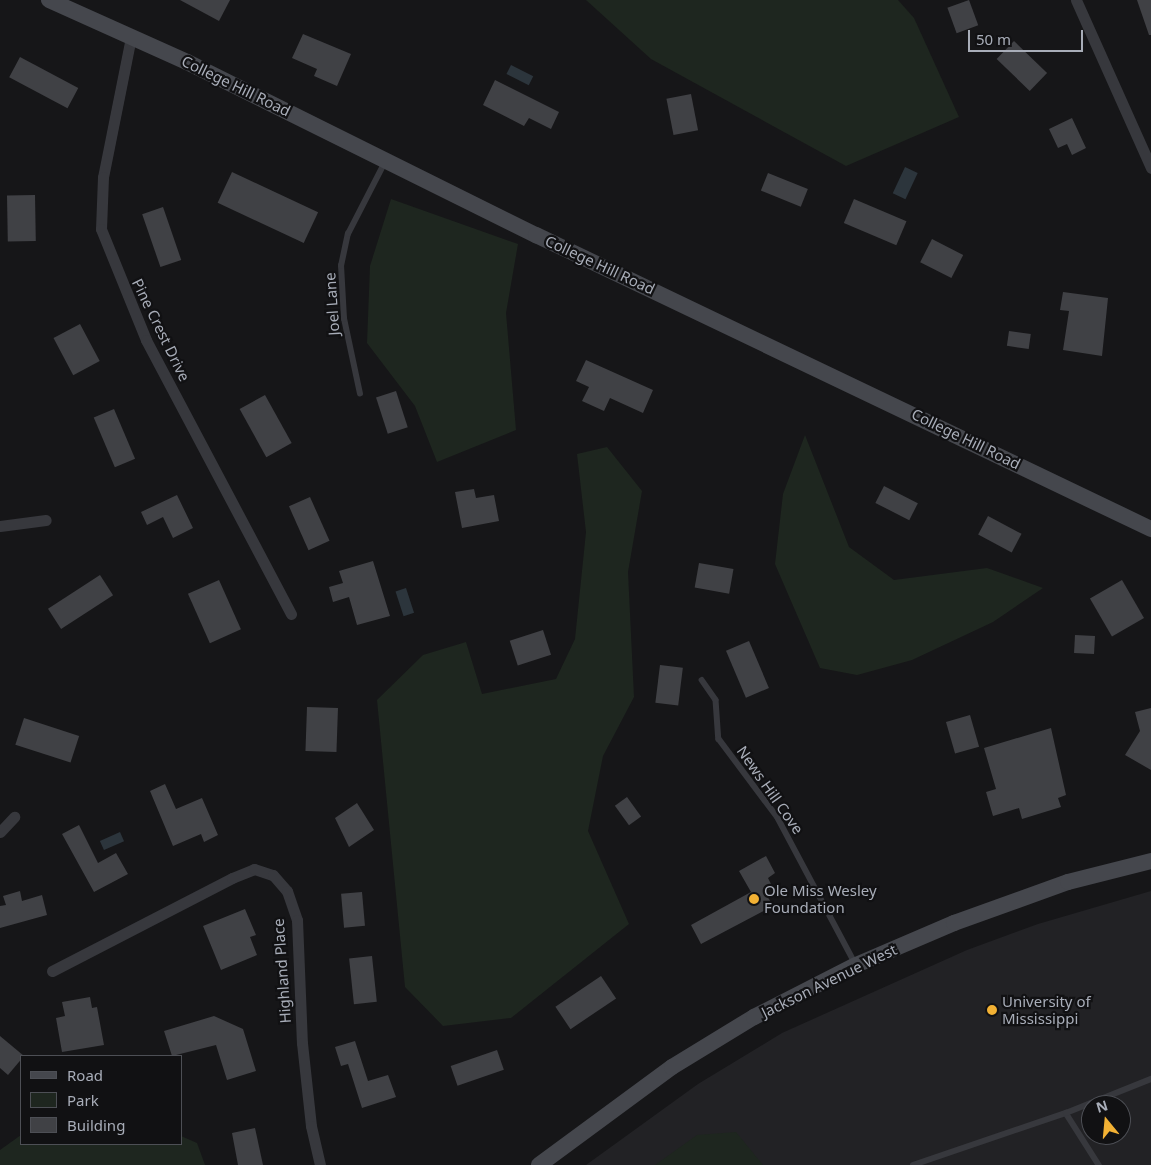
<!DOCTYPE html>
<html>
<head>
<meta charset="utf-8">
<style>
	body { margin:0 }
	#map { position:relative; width:1151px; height:1165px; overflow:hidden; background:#161618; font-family:"Noto Sans",sans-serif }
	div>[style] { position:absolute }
	.built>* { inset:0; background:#222225 }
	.green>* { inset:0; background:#1e261f }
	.water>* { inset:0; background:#2c353c; transform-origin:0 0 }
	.building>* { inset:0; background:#404145; transform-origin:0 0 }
	.lane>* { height:5.5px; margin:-2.75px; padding:0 2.75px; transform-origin:2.75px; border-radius:2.75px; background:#37383d }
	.street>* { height:11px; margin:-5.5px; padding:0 5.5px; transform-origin:5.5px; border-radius:5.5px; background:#37383d }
	.secondary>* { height:16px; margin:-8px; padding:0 8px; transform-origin:8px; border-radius:8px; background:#45474d }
	.dots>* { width:14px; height:14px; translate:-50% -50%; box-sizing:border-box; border:2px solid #111113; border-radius:50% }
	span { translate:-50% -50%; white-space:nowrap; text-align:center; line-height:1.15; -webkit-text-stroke:4.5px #111113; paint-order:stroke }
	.street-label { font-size:15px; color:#a8adb8 }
	.poi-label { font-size:15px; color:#a8adb8 }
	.left { translate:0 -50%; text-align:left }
	.legend { position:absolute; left:20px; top:1055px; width:162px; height:90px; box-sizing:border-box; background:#111113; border:1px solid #4d4f55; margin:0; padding:6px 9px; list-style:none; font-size:15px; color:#a8adb8 }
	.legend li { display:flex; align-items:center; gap:10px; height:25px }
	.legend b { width:25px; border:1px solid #4d4f55 }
	.north { position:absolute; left:1081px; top:1095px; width:50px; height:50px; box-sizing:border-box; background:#111113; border:1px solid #4d4f55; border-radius:50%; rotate:343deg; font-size:14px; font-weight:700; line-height:20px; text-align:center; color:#a8adb8 }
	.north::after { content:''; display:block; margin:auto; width:18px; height:22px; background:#f2b134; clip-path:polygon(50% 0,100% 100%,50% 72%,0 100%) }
	.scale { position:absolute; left:968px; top:30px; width:115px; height:22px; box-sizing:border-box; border:2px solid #a8adb8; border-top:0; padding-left:6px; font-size:15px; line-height:18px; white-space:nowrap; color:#a8adb8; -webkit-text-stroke:4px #111113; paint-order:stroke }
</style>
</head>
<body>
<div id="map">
	<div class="built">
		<i style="clip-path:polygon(evenodd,1151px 891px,1151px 1165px,586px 1165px,698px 1084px,782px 1033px,967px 950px,1038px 924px,1151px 891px,1091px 1105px,1121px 1105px,1121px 1135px,1091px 1135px,1091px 1105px)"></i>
	</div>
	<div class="green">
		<i style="clip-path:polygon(586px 0,898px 0,914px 18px,959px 117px,846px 166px,651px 59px)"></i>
		<i style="clip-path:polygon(391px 199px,518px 244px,506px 313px,516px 430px,437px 462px,415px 406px,367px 343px,370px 266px)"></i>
		<i style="clip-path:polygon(805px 435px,849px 547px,894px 580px,987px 568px,1043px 588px,993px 622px,912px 660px,857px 675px,820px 668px,775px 564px,783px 494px)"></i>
		<i style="clip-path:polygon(607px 447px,642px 491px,628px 572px,634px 697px,603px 756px,588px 831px,629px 924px,511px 1018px,443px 1026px,405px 987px,377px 700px,423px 655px,466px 642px,482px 694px,556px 679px,575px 639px,586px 532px,577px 454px)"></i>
		<i style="clip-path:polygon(736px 1132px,763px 1165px,655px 1165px,697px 1135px)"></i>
		<i style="clip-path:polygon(21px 1135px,21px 1144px,181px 1144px,181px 1136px,197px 1143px,205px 1165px,0 1165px,0 1150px)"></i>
	</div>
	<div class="water">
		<i style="left:511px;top:65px;width:25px;height:10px;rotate:27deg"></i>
		<i style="left:905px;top:167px;width:14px;height:29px;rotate:25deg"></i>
		<i style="left:406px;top:588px;width:26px;height:11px;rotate:72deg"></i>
		<i style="left:120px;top:832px;width:10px;height:22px;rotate:66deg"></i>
	</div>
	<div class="building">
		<i style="clip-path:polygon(180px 0,230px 0,219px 21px)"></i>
		<i style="left:969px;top:0;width:27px;height:23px;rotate:70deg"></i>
		<i style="clip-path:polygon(1137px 0,1151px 0,1151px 35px,1149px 35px)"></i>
		<i style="clip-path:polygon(303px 34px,351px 54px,337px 86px,314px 76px,317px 69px,292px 58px)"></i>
		<i style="left:1014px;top:41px;width:46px;height:25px;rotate:44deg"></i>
		<i style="left:20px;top:57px;width:66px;height:23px;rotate:28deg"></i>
		<i style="clip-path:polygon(495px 80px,559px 112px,551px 129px,529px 118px,524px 126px,483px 105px)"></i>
		<i style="left:691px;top:94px;width:37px;height:25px;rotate:79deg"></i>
		<i style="clip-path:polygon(1072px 118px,1086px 148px,1072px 155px,1067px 144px,1058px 148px,1049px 129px)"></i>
		<i style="left:232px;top:172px;width:95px;height:34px;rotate:25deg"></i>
		<i style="left:768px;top:173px;width:43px;height:19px;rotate:22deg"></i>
		<i style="left:35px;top:195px;width:46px;height:28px;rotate:89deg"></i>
		<i style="left:854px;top:199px;width:57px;height:26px;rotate:23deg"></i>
		<i style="left:163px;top:207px;width:56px;height:22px;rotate:71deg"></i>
		<i style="left:932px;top:239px;width:35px;height:26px;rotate:27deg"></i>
		<i style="clip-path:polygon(1063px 292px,1108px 298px,1102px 356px,1063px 350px,1069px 311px,1060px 310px)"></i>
		<i style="left:80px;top:324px;width:42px;height:30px;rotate:62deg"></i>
		<i style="left:1009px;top:331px;width:22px;height:15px;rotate:8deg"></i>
		<i style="clip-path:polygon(586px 360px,653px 390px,643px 413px,610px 398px,604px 411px,582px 401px,589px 387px,576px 381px)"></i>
		<i style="left:396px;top:391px;width:38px;height:21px;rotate:72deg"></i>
		<i style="left:265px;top:395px;width:55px;height:29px;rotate:61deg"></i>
		<i style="left:114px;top:409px;width:54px;height:22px;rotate:67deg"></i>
		<i style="left:884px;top:486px;width:38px;height:19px;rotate:27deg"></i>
		<i style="clip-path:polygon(474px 489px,476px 498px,494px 495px,499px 521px,462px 528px,455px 492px)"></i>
		<i style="clip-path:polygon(177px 495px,193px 528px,173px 538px,163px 517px,147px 525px,141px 512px)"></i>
		<i style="left:310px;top:497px;width:48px;height:23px;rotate:66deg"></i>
		<i style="left:988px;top:516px;width:38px;height:21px;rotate:28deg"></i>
		<i style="clip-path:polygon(373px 561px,390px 616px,357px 625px,349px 597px,333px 602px,329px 587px,343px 583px,339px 571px)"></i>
		<i style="left:699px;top:563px;width:35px;height:25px;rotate:10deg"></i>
		<i style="left:100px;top:575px;width:24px;height:62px;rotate:57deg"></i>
		<i style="left:219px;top:580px;width:54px;height:34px;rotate:66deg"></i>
		<i style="left:1122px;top:580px;width:44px;height:37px;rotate:60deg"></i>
		<i style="left:543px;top:630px;width:26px;height:35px;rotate:72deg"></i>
		<i style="left:1075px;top:635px;width:20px;height:18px;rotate:3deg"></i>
		<i style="left:749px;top:641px;width:51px;height:25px;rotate:67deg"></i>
		<i style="left:660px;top:665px;width:23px;height:38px;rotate:7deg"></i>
		<i style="left:307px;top:707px;width:31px;height:44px;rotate:2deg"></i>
		<i style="clip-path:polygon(1151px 708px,1151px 770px,1125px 755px,1140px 731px,1135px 712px)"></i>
		<i style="left:970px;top:715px;width:33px;height:25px;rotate:74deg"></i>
		<i style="left:24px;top:718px;width:58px;height:28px;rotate:18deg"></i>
		<i style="clip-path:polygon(1051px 728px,1066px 795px,1058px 798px,1061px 807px,1022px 819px,1019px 808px,993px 816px,986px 792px,996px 789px,984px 748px)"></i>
		<i style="clip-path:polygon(165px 784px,176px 809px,202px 798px,218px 835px,204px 842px,201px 834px,173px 846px,150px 791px)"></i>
		<i style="left:627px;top:797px;width:24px;height:15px;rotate:54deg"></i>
		<i style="clip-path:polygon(357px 803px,374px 830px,349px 847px,335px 818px)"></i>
		<i style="clip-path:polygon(79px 825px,98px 863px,116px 853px,128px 874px,94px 892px,62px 834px)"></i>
		<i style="clip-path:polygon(766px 856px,775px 873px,768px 878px,773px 888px,765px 892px,773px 906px,701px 944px,691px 925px,751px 892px,739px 871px)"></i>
		<i style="clip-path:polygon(20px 891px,22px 901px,42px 895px,47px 915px,0 928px,0 906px,6px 905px,3px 896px)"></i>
		<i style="left:362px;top:892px;width:34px;height:21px;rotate:85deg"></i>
		<i style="clip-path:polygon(245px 909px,256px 935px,250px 937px,257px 955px,221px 970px,203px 926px)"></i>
		<i style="left:372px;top:956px;width:46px;height:23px;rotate:84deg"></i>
		<i style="left:601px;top:976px;width:27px;height:55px;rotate:56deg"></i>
		<i style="clip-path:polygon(90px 997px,92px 1008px,97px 1007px,104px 1045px,62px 1052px,56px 1018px,65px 1016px,62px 1002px)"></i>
		<i style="clip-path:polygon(214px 1016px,243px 1029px,256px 1071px,227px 1080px,216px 1045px,172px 1056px,164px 1031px)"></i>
		<i style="clip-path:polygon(0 1036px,24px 1056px,8px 1075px,0 1068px)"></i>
		<i style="clip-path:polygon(355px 1041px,368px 1081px,388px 1075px,396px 1097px,362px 1108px,348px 1064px,341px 1066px,335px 1047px)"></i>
		<i style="left:497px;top:1050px;width:21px;height:49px;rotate:71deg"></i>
		<i style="clip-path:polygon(255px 1128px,263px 1165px,238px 1165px,232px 1133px)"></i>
	</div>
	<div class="lane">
		<i style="left:360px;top:394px;width:77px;rotate:-102deg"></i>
		<i style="left:344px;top:319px;width:53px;rotate:-93.2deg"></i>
		<i style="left:341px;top:266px;width:33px;rotate:-78deg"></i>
		<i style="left:348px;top:234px;width:81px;rotate:-62.8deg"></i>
		<i style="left:702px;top:680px;width:24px;rotate:55deg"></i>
		<i style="left:716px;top:700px;width:39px;rotate:86deg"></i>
		<i style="left:719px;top:739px;width:99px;rotate:53.2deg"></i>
		<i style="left:778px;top:818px;width:164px;rotate:62deg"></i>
		<i style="left:1066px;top:1113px;width:62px;rotate:57.6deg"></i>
		<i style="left:913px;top:1165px;width:162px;rotate:-18.8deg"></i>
		<i style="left:1066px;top:1113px;width:92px;rotate:-21.8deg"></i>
	</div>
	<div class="street">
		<i style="left:1076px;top:0;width:184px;rotate:65.9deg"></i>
		<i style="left:131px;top:37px;width:143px;rotate:101.3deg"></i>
		<i style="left:103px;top:177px;width:52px;rotate:92.2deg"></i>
		<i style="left:101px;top:229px;width:120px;rotate:67.9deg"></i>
		<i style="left:146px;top:340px;width:310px;rotate:62.1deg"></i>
		<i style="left:0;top:526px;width:46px;rotate:-7.4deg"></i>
		<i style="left:0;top:832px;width:21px;rotate:-47deg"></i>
		<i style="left:52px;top:971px;width:203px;rotate:-27.3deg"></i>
		<i style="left:232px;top:878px;width:24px;rotate:-22deg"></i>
		<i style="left:254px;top:869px;width:20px;rotate:18deg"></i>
		<i style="left:273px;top:875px;width:21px;rotate:49deg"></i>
		<i style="left:287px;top:891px;width:31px;rotate:71deg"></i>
		<i style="left:297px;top:920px;width:123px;rotate:87.7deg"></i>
		<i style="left:302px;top:1043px;width:83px;rotate:83.8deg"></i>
		<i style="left:311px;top:1126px;width:40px;rotate:77deg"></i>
	</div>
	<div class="secondary">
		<i style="left:49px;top:0;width:151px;rotate:24.2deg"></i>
		<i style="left:187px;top:62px;width:390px;rotate:26.4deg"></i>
		<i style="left:536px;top:235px;width:682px;rotate:25.55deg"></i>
		<i style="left:539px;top:1165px;width:165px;rotate:-36.4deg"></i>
		<i style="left:672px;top:1067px;width:96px;rotate:-31.4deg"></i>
		<i style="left:754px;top:1017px;width:114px;rotate:-27deg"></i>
		<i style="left:856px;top:965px;width:107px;rotate:-23.2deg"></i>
		<i style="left:954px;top:923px;width:121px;rotate:-19.8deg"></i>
		<i style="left:1068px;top:882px;width:86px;rotate:-14.2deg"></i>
	</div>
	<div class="dots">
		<i style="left:754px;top:899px;background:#f2b134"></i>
		<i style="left:992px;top:1010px;background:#f2b134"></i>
	</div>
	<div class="street-label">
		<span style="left:236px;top:86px;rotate:26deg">College Hill Road</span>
		<span style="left:600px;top:265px;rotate:25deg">College Hill Road</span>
		<span style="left:332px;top:304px;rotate:-94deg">Joel Lane</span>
		<span style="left:161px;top:330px;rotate:64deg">Pine Crest Drive</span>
		<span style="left:966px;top:439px;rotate:26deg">College Hill Road</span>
		<span style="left:770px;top:790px;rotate:55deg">News Hill Cove</span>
		<span style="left:282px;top:971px;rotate:-94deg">Highland Place</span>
		<span style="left:829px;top:981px;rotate:-26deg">Jackson Avenue West</span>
	</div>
	<div class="poi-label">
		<span class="left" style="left:764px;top:899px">Ole Miss Wesley<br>Foundation</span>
		<span class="left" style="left:1002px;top:1010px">University of<br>Mississippi</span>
	</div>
	<ul class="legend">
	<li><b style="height:6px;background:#45474d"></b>Road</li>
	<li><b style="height:14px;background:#1e261f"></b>Park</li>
	<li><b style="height:14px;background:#404145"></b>Building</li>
	</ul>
	<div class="north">N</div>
	<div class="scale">50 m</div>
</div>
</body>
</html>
